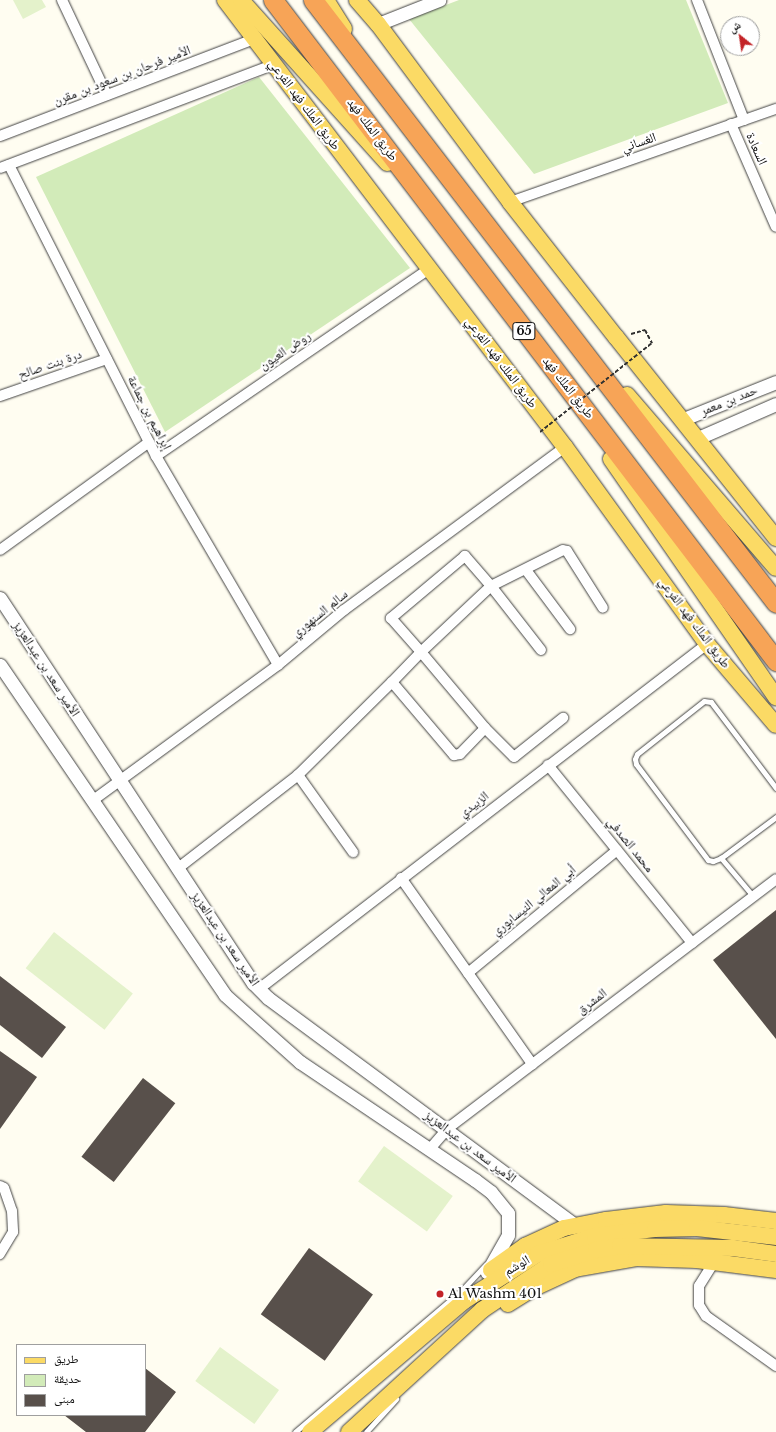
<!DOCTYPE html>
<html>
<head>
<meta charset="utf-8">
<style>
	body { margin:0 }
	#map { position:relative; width:776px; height:1432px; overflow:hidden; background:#fffdf1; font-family:"Libre Baskerville","Noto Naskh Arabic",serif }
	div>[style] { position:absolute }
	.green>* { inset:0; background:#d2ebb9 }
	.pitch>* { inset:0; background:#e4f2cb; transform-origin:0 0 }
	.building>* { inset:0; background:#58504b; transform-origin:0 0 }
	.path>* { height:2px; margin-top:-1px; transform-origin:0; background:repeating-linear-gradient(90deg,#313131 0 4px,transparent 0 6px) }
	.roads { filter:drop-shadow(0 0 1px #424242) drop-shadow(0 0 1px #424242) }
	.service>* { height:5px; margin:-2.5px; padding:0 2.5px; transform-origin:2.5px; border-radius:2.5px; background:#fff }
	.minor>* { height:10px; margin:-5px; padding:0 5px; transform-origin:5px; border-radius:5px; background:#fff }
	.tertiary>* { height:13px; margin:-6.5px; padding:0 6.5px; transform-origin:6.5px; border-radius:6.5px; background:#fff }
	.primary>* { height:16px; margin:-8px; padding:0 8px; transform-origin:8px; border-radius:8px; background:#fbda65 }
	.motorway>* { height:19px; margin:-9.5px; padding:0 9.5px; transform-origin:9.5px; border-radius:9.5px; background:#f7a457 }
	.path-bridge>* { height:2px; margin-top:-1px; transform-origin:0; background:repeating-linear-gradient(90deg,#313131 0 4px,transparent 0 6px) }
	.dots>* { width:11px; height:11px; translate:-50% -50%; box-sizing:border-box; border:2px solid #fff; border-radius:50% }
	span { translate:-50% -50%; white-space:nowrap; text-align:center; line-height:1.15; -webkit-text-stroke:4px #fff; paint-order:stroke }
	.shield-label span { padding:1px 3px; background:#fff; border:1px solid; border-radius:3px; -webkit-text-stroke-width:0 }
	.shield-label { font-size:12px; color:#0f0f0f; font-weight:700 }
	.street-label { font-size:13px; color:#0f0f0f }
	.poi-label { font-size:13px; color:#0f0f0f }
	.left { translate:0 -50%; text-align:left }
	.legend { position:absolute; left:16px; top:1344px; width:130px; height:72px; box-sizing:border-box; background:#fff; border:1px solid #9f9f9f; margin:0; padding:5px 7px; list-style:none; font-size:12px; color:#0f0f0f }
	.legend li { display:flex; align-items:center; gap:8px; height:20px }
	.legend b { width:20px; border:1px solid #9f9f9f }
	.north { position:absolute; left:720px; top:16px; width:40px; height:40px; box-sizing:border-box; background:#fff; border:1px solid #9f9f9f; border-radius:50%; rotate:330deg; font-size:11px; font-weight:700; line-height:16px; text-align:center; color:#0f0f0f }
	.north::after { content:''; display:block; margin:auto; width:14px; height:18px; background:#c32327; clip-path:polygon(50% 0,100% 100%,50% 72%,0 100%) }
</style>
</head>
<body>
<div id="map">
	<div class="green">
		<i style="clip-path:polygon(459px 0,686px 0,728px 103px,534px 174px,409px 19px)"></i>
		<i style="clip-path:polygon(259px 77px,410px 268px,165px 432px,36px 177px)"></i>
	</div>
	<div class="pitch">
		<i style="clip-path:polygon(13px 0,42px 0,46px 7px,23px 19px)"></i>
		<i style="left:54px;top:932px;width:100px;height:46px;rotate:38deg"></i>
		<i style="left:384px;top:1146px;width:85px;height:44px;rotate:36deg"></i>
		<i style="left:220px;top:1347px;width:73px;height:42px;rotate:36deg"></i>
	</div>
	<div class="building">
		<i style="clip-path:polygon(776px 910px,776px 1039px,713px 960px)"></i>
		<i style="clip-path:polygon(0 976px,66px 1027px,42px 1058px,0 1025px)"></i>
		<i style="clip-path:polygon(0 1051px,37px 1077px,0 1129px)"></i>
		<i style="left:143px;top:1078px;width:41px;height:100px;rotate:38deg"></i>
		<i style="left:309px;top:1248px;width:79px;height:82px;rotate:36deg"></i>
		<i style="clip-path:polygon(145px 1368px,176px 1392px,145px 1432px,86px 1432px,64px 1415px,145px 1415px)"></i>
	</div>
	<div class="path">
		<i style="left:631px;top:334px;width:15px;rotate:-16deg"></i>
		<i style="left:645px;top:330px;width:15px;rotate:62deg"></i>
	</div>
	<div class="roads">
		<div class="service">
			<i style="left:721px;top:858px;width:69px;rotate:-36.7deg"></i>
			<i style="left:753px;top:896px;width:50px;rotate:-130.1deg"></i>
			<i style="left:721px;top:858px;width:9px;rotate:159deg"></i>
			<i style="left:713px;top:861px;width:5px;rotate:-169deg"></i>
			<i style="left:708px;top:860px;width:120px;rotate:-126.9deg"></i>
			<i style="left:636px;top:764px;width:5px;rotate:-101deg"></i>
			<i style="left:635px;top:759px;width:5px;rotate:-68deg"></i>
			<i style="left:637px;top:754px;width:85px;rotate:-38.3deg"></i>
			<i style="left:704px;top:701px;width:7px;rotate:8deg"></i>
			<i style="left:711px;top:702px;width:108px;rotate:52.9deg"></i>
			<i style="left:295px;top:1432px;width:219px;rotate:-40.4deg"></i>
			<i style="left:462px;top:1290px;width:35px;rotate:-47deg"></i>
			<i style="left:366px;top:1432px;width:45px;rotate:-47.7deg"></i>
		</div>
		<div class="minor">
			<i style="left:62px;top:0;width:105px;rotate:64.7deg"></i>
			<i style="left:697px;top:0;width:129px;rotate:68.6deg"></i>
			<i style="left:731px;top:124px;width:112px;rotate:66.4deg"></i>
			<i style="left:0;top:136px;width:272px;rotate:-20.9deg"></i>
			<i style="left:9px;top:165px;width:326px;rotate:63.2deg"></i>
			<i style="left:156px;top:456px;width:242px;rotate:59.7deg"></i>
			<i style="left:0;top:168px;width:292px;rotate:-20.7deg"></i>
			<i style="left:510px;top:202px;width:282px;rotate:-19.3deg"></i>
			<i style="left:0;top:396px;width:113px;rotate:-19.1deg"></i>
			<i style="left:156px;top:456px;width:331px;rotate:-34.4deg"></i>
			<i style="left:0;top:550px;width:184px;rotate:-35.9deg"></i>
			<i style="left:526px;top:570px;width:74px;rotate:53.3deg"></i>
			<i style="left:541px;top:650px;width:81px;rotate:-128deg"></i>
			<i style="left:491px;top:586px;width:40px;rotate:-131deg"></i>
			<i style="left:465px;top:556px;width:97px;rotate:140deg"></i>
			<i style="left:391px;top:618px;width:45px;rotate:48.6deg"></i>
			<i style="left:421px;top:652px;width:42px;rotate:134deg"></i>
			<i style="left:392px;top:682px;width:96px;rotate:49.7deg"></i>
			<i style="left:454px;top:755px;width:6px;rotate:-9deg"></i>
			<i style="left:460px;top:754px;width:36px;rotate:-46deg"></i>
			<i style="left:485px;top:728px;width:99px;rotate:-130.1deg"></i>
			<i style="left:421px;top:652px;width:96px;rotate:-43.3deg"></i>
			<i style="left:491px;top:586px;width:80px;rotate:-26.6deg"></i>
			<i style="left:563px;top:550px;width:4px;rotate:14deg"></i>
			<i style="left:567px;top:551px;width:67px;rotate:57.7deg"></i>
			<i style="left:485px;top:728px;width:41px;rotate:45deg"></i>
			<i style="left:514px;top:757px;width:63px;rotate:-38.5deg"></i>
			<i style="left:548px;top:765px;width:229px;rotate:51deg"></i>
			<i style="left:298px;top:775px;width:95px;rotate:54.5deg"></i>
			<i style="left:92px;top:801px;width:230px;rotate:-36.2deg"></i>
			<i style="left:278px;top:665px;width:86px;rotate:-39.8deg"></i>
			<i style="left:344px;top:610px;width:275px;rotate:-36.4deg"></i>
			<i style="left:177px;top:869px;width:153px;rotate:-37.8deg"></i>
			<i style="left:298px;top:775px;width:132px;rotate:-44.7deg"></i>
			<i style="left:401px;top:878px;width:228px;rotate:54.8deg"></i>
			<i style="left:468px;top:973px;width:193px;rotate:-39.5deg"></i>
			<i style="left:259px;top:989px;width:565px;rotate:-37.6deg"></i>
			<i style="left:429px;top:1150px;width:28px;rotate:-49deg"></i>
			<i style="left:447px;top:1129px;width:413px;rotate:-37.2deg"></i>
			<i style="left:0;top:1186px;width:4px;rotate:27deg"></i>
			<i style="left:4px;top:1188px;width:24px;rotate:71deg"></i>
			<i style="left:12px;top:1211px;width:21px;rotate:87deg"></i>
			<i style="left:13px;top:1232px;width:26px;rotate:121deg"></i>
			<i style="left:714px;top:1262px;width:28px;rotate:122deg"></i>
			<i style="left:699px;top:1286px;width:19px;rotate:90deg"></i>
			<i style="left:699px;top:1305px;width:13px;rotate:58deg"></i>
			<i style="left:706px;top:1316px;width:86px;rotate:35.5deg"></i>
		</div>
		<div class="tertiary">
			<i style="left:378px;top:24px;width:66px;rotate:-21.5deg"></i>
			<i style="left:681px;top:420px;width:102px;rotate:-21.8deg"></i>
			<i style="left:698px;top:438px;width:85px;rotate:-23.6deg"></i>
			<i style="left:0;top:598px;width:461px;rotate:56.7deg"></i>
			<i style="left:253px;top:983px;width:21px;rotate:45deg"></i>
			<i style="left:268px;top:998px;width:383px;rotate:36.5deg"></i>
			<i style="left:0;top:665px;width:399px;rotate:55.7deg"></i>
			<i style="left:225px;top:995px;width:101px;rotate:41.8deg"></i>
			<i style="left:300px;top:1062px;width:211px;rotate:34deg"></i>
			<i style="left:475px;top:1180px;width:20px;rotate:37deg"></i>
			<i style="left:491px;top:1192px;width:27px;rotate:51deg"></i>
			<i style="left:508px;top:1213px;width:22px;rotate:90deg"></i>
			<i style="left:508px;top:1235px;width:43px;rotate:119.6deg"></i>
		</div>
		<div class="primary">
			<i style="left:225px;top:0;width:562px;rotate:52.74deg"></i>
			<i style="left:565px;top:447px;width:243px;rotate:54.2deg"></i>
			<i style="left:707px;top:644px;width:106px;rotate:49.6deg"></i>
			<i style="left:241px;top:0;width:219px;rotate:48.1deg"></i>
			<i style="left:326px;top:0;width:34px;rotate:58deg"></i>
			<i style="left:357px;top:0;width:32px;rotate:49deg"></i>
			<i style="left:378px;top:24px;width:222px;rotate:53.4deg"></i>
			<i style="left:510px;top:202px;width:172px;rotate:51.9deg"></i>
			<i style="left:616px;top:337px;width:257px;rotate:51.5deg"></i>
			<i style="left:627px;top:395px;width:228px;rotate:49.3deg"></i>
			<i style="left:611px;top:459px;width:290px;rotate:55.3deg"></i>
			<i style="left:491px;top:1270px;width:42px;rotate:-35.2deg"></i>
			<i style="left:525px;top:1246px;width:43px;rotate:-24.8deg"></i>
			<i style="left:564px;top:1228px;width:43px;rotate:-10.8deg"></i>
			<i style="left:606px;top:1220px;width:60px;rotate:-6.7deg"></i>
			<i style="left:666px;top:1213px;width:58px;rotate:2deg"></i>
			<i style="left:724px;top:1215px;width:52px;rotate:6.6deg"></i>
			<i style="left:508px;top:1304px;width:28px;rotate:-32deg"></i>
			<i style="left:532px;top:1289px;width:47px;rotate:-24.9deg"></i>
			<i style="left:575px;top:1269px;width:62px;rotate:-10.2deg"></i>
			<i style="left:636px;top:1258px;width:61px;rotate:1.9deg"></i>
			<i style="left:697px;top:1260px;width:80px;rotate:7.2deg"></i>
			<i style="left:310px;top:1432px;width:202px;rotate:-40.4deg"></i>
			<i style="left:464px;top:1301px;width:88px;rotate:-32.4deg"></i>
			<i style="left:538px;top:1254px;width:60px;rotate:-17.5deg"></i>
			<i style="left:595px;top:1236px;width:60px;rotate:-6.7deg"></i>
			<i style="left:655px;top:1229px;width:42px;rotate:-1.4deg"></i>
			<i style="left:697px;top:1228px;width:80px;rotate:6.5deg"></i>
			<i style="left:349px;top:1432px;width:180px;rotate:-42.5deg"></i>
			<i style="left:482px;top:1310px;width:83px;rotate:-33.7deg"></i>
			<i style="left:551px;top:1264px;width:47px;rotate:-17.3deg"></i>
			<i style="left:596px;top:1250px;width:24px;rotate:-9deg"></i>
			<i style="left:620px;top:1246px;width:113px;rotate:1deg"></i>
			<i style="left:733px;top:1248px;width:43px;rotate:7.9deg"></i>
		</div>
		<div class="motorway">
			<i style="left:273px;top:0;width:831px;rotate:52.73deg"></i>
			<i style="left:313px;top:0;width:760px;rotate:52.48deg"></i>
		</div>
	</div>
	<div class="path-bridge">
		<i style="left:540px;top:432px;width:143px;rotate:-38.5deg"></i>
	</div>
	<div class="dots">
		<i style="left:440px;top:1294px;background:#c32327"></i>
	</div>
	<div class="shield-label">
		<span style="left:524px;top:331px">65</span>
	</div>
	<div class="street-label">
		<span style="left:122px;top:76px;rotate:-21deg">الأمير فرحان بن سعود بن مقرن</span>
		<span style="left:304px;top:105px;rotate:53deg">طريق الملك فهد الفرعي</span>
		<span style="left:372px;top:130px;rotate:53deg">طريق الملك فهد</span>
		<span style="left:639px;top:143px;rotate:-19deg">الغساني</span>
		<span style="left:756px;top:149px;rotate:66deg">السعادة</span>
		<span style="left:285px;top:351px;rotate:-34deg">روض العيون</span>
		<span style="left:501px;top:363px;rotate:53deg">طريق الملك فهد الفرعي</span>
		<span style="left:50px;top:365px;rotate:-19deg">درة بنت صالح</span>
		<span style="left:568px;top:388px;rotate:52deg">طريق الملك فهد</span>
		<span style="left:729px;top:401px;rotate:-22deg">حمد بن معمر</span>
		<span style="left:149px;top:413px;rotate:63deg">إبراهيم بن جماعة</span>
		<span style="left:320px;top:614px;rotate:-39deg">سالم السنهوري</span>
		<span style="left:694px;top:623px;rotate:53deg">طريق الملك فهد الفرعي</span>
		<span style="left:46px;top:669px;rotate:57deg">الأمير سعد بن عبدالعزيز</span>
		<span style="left:474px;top:805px;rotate:-38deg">الزبيدي</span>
		<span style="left:630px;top:845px;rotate:51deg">محمد الصدفي</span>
		<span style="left:534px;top:901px;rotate:-39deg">أبي المعالي النيسابوري</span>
		<span style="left:225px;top:939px;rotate:56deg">الأمير سعد بن عبدالعزيز</span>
		<span style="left:592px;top:1002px;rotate:-37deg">المشرق</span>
		<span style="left:470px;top:1147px;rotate:37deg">الأمير سعد بن عبدالعزيز</span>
		<span style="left:517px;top:1266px;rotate:-30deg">الوشم</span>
	</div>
	<div class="poi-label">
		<span class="left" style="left:448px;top:1294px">Al Washm 401</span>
	</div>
	<ul class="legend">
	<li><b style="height:5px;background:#fbda65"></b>طريق</li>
	<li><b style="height:11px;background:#d2ebb9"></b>حديقة</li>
	<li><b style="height:11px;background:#58504b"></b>مبنى</li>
	</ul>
	<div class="north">ش</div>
</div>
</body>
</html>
